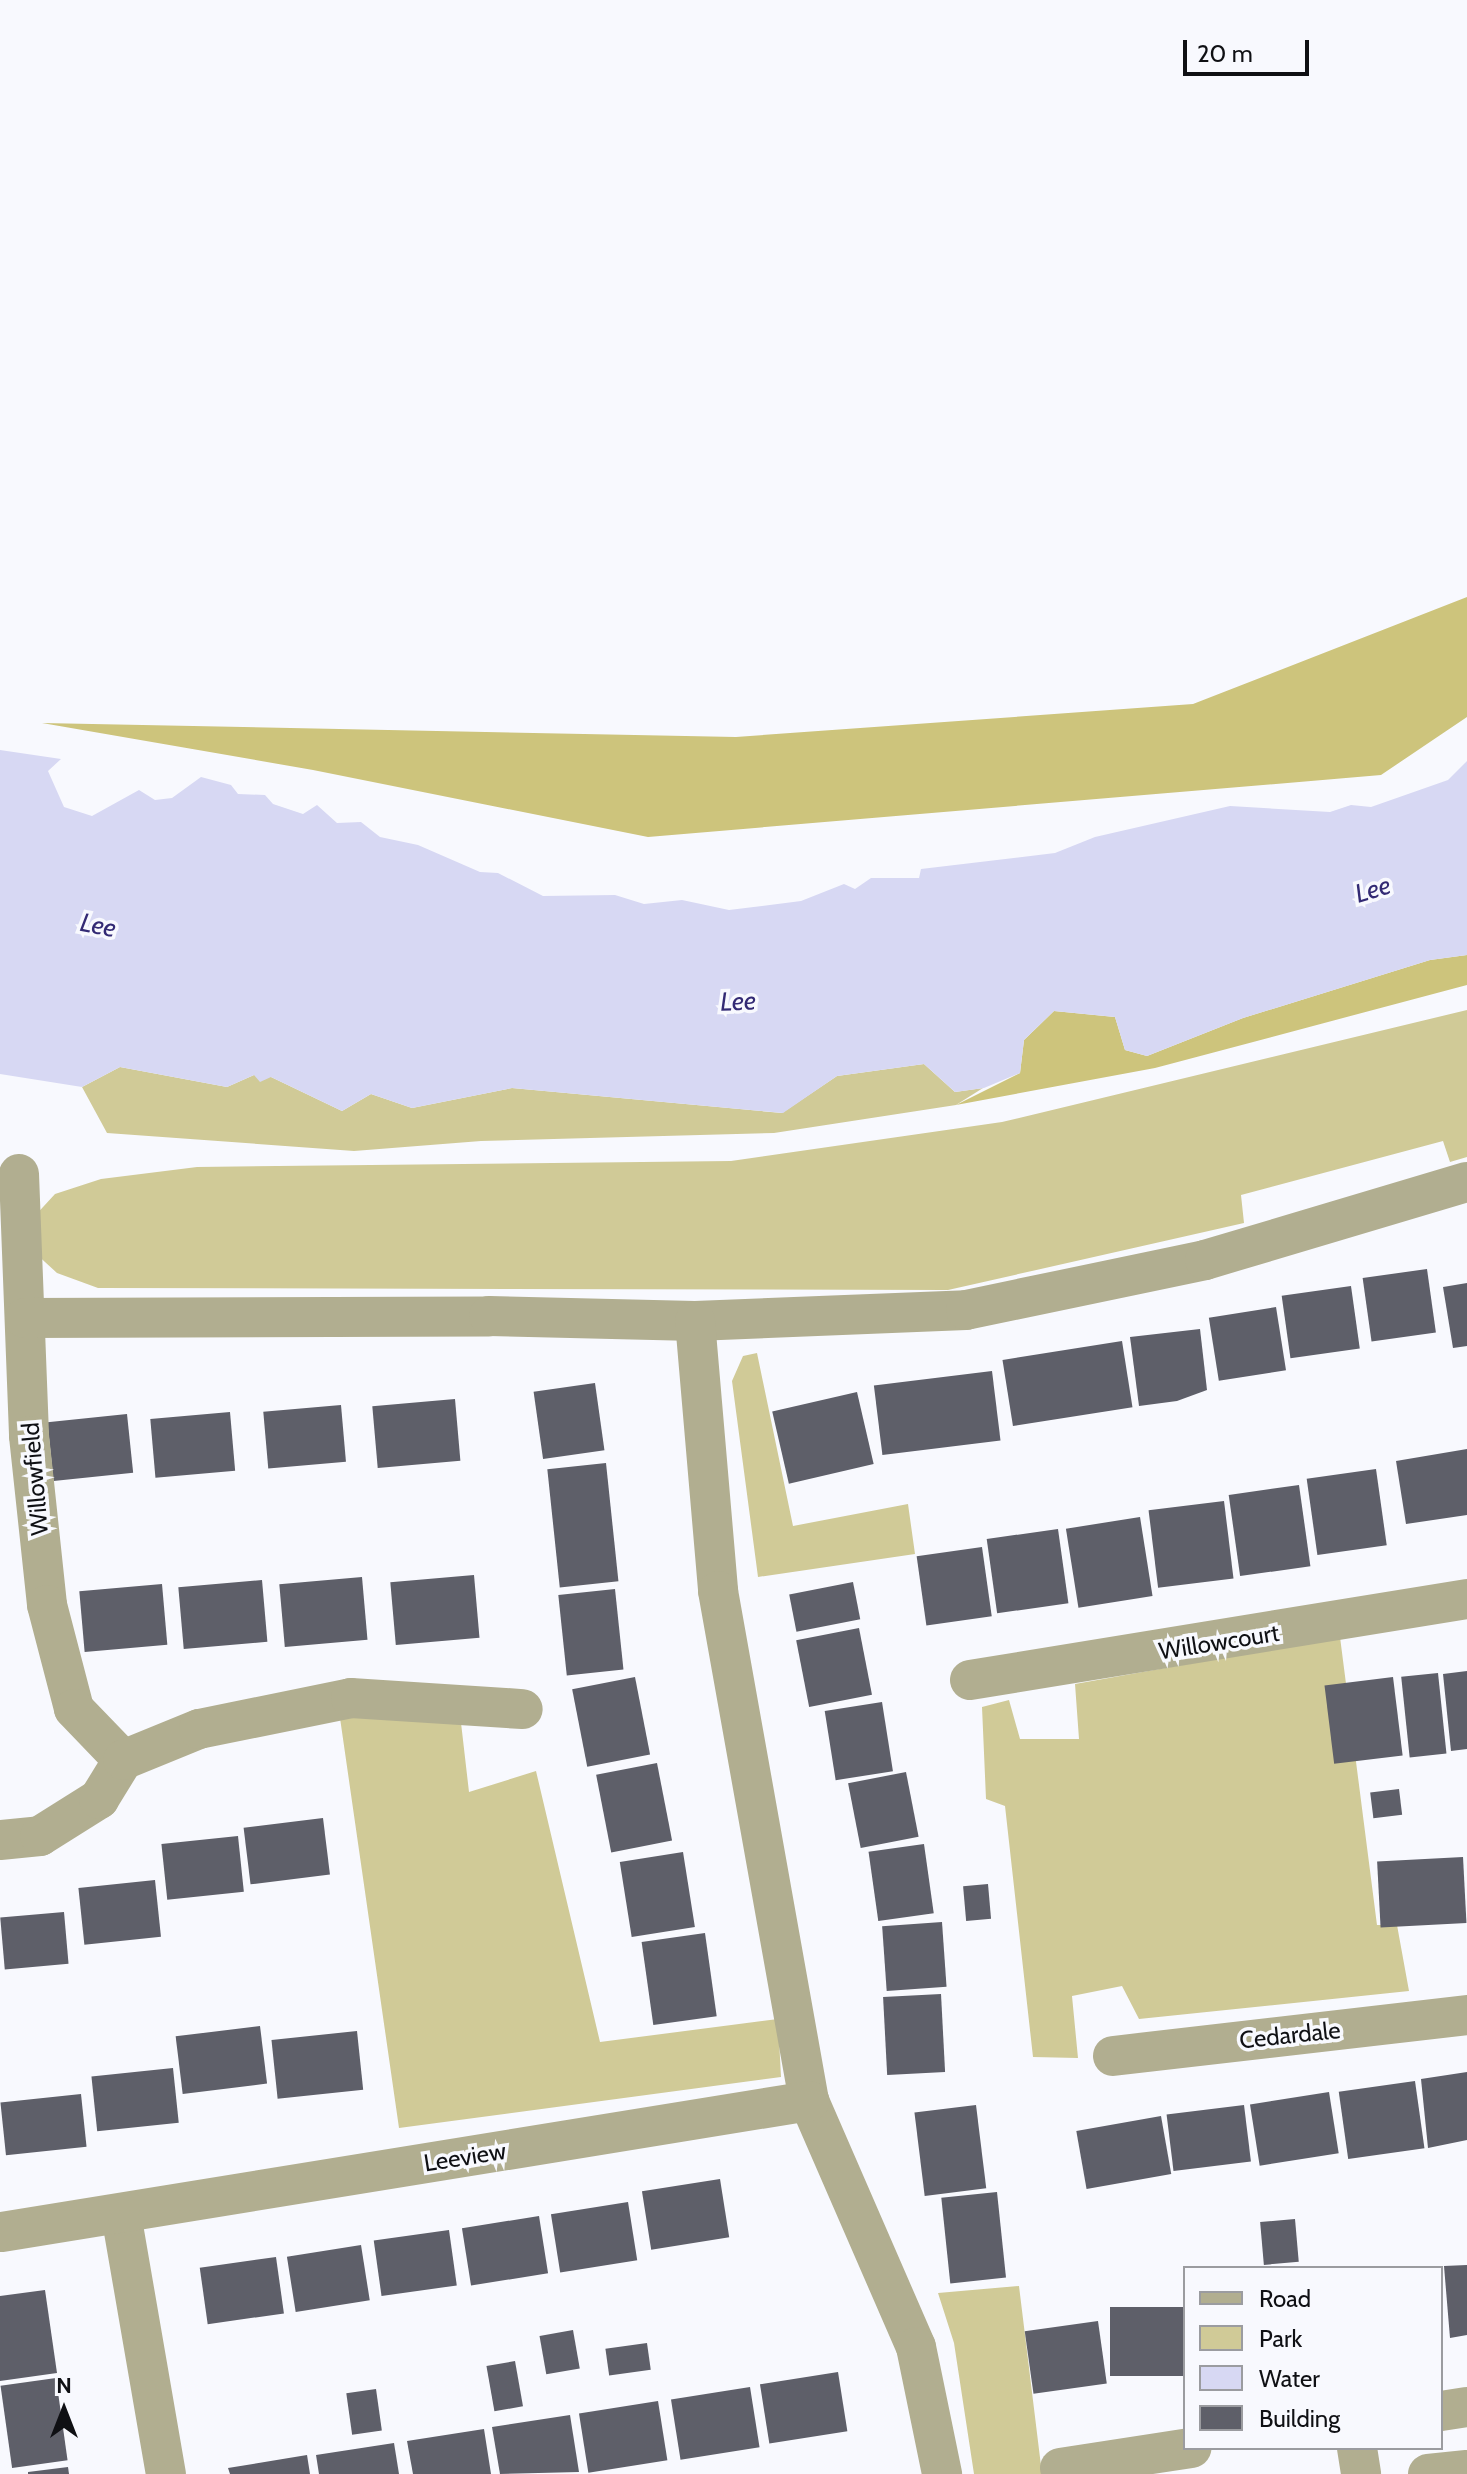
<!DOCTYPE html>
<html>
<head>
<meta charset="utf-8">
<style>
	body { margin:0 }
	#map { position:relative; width:1467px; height:2474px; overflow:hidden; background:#f8f9fe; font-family:Cabin,sans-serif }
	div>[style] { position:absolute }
	.green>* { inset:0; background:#d0ca97 }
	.forest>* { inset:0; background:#cdc47c }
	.water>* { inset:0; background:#d7d8f3 }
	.building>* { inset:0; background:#5e5f69; transform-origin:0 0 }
	.minor>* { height:40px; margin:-20px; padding:0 20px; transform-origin:20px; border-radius:20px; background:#b1ae90 }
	span { translate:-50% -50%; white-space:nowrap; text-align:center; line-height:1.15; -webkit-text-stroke:7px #f8f9fe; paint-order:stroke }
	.street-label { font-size:24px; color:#0f1014 }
	.water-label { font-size:26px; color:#332a74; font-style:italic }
	.legend { position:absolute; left:1183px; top:2266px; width:260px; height:184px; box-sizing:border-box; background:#f8f9fe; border:2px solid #9b9ca0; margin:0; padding:10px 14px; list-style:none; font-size:24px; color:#0f1014 }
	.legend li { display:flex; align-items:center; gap:16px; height:40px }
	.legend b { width:40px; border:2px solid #9b9ca0 }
	.north { position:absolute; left:24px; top:2370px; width:80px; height:80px; -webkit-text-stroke:6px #f8f9fe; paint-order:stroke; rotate:0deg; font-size:22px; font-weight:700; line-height:32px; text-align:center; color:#0f1014 }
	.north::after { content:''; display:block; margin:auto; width:28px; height:36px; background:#0f1014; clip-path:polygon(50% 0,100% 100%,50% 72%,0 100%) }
	.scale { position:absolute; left:1183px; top:40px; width:126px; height:36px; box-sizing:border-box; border:4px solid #0f1014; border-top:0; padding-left:10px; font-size:24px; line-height:28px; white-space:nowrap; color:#0f1014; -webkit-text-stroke:6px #f8f9fe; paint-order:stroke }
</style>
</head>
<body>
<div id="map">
	<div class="green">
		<i style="clip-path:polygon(1467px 1010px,1467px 1157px,1450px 1162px,1443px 1141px,1241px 1195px,1244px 1223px,948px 1290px,98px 1288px,57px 1273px,33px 1251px,32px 1219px,55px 1194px,101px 1179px,197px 1167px,731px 1161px,1002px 1122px)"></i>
		<i style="clip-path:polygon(924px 1064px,955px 1092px,983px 1088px,956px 1105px,774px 1133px,481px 1141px,354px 1151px,107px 1133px,82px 1087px,120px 1067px,227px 1087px,254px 1075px,271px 1077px,342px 1111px,371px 1094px,412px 1108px,512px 1088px,782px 1113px,837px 1076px)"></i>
		<i style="clip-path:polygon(757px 1353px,793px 1526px,908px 1504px,915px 1554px,758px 1577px,732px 1381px,743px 1356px)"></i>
		<i style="clip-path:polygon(1340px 1637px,1377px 1925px,1397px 1925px,1409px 1991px,1139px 2019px,1122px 1986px,1072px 1996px,1078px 2058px,1033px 2057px,1005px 1806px,986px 1799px,982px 1707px,1009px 1700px,1020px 1739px,1079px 1739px,1075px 1684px)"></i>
		<i style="clip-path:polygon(460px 1714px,469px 1792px,536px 1771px,600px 2042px,778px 2019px,781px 2077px,399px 2128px,340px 1718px)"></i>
		<i style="clip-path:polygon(1019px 2286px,1042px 2474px,974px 2474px,954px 2343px,938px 2293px)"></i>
	</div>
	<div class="forest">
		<i style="clip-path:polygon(1467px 597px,1467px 717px,1381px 775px,648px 837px,313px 770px,42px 723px,736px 737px,1193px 704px)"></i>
		<i style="clip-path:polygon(1467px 955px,1467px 985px,1155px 1068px,956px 1105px,1020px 1073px,1024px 1040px,1054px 1011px,1115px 1017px,1125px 1050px,1147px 1056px,1243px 1018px,1430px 960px)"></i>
	</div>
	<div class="water">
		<i style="clip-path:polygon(0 750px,61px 759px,48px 771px,64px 807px,92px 816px,139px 790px,155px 800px,172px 798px,201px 777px,231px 785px,238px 794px,265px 795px,273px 804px,303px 814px,317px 805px,337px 823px,361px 822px,380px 837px,418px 845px,480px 872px,498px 873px,543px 896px,615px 895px,644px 904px,682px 900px,729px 910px,801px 901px,844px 884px,855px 889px,871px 878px,919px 878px,921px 869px,1055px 853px,1095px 837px,1230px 806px,1330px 812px,1351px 805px,1371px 807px,1448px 780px,1467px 761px,1467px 955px,1430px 960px,1243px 1018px,1147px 1056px,1125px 1050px,1115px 1017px,1054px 1011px,1024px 1040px,1020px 1073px,984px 1088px,955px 1092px,924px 1064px,837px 1076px,783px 1113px,512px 1088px,412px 1108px,371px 1094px,342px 1111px,271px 1077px,260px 1082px,254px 1075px,227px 1087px,120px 1067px,82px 1087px,0 1074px)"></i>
	</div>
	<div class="building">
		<i style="left:1427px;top:1269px;width:64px;height:65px;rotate:82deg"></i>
		<i style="clip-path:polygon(1467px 1283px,1467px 1346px,1453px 1348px,1443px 1287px)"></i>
		<i style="left:1351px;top:1286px;width:63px;height:70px;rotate:82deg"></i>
		<i style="left:1276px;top:1307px;width:64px;height:68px;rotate:81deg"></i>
		<i style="clip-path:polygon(1200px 1329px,1207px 1390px,1177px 1401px,1139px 1406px,1130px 1337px)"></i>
		<i style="left:1122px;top:1341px;width:67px;height:121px;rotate:81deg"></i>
		<i style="left:992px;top:1371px;width:70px;height:119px;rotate:83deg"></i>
		<i style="left:595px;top:1383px;width:68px;height:62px;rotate:82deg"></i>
		<i style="left:857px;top:1392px;width:74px;height:87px;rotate:77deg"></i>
		<i style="left:455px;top:1399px;width:62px;height:83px;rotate:85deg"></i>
		<i style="left:341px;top:1405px;width:57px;height:78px;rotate:85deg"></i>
		<i style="left:230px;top:1412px;width:59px;height:80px;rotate:85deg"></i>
		<i style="left:127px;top:1414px;width:59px;height:80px;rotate:84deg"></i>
		<i style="clip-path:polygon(1467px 1449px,1467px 1515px,1406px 1524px,1396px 1461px)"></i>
		<i style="left:606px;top:1463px;width:119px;height:59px;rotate:84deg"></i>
		<i style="left:1376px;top:1469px;width:77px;height:70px;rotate:82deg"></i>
		<i style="left:1299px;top:1485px;width:82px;height:71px;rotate:82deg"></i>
		<i style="left:1224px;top:1501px;width:78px;height:76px;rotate:83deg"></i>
		<i style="left:1140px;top:1517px;width:80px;height:75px;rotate:81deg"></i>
		<i style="left:1058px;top:1529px;width:75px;height:72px;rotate:82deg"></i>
		<i style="left:982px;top:1547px;width:70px;height:66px;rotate:82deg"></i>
		<i style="left:474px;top:1575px;width:63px;height:84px;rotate:85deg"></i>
		<i style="left:362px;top:1577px;width:63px;height:83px;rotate:85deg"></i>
		<i style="left:262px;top:1580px;width:62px;height:84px;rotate:85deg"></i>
		<i style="left:853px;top:1582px;width:38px;height:65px;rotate:79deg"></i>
		<i style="left:162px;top:1584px;width:61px;height:83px;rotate:85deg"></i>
		<i style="left:615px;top:1589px;width:81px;height:57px;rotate:84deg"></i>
		<i style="left:859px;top:1628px;width:68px;height:64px;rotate:79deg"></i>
		<i style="clip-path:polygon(1467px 1671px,1467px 1749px,1451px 1751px,1443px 1674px)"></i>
		<i style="left:1438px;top:1673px;width:81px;height:37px;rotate:84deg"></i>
		<i style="left:635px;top:1677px;width:79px;height:64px;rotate:79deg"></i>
		<i style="left:1393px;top:1677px;width:79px;height:69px;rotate:83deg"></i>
		<i style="left:882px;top:1702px;width:70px;height:58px;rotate:81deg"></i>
		<i style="left:657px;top:1763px;width:79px;height:62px;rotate:79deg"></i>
		<i style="left:906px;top:1772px;width:66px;height:59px;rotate:79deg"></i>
		<i style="left:1399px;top:1789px;width:26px;height:29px;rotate:83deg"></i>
		<i style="left:323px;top:1818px;width:57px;height:80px;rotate:83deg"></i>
		<i style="left:238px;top:1836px;width:56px;height:77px;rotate:84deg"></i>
		<i style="left:924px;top:1844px;width:70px;height:56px;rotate:82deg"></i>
		<i style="left:683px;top:1852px;width:76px;height:64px;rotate:81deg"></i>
		<i style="left:1463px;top:1857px;width:66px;height:86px;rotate:87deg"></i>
		<i style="left:155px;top:1880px;width:57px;height:77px;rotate:84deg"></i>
		<i style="left:988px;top:1884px;width:35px;height:25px;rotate:85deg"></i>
		<i style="left:64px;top:1912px;width:52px;height:64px;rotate:85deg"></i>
		<i style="left:942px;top:1922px;width:65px;height:60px;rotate:86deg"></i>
		<i style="left:705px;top:1933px;width:84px;height:64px;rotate:82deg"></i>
		<i style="left:941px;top:1994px;width:78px;height:58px;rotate:87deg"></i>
		<i style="left:260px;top:2026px;width:58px;height:85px;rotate:83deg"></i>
		<i style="left:357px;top:2031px;width:59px;height:86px;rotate:84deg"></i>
		<i style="left:173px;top:2068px;width:55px;height:82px;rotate:84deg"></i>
		<i style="clip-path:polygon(1467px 2072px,1467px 2140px,1428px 2148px,1421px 2079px)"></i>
		<i style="left:1415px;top:2081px;width:68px;height:77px;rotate:82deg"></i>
		<i style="left:1329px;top:2092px;width:62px;height:80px;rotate:81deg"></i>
		<i style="left:81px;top:2094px;width:53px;height:81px;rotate:84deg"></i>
		<i style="left:976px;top:2105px;width:84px;height:62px;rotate:83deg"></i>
		<i style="left:1244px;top:2105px;width:57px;height:78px;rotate:83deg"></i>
		<i style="left:1161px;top:2116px;width:59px;height:86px;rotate:80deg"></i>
		<i style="left:720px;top:2179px;width:59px;height:79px;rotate:81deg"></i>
		<i style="left:997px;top:2192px;width:86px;height:56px;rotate:84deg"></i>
		<i style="left:628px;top:2202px;width:59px;height:78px;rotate:81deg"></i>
		<i style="left:539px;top:2216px;width:58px;height:78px;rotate:81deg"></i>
		<i style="left:1295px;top:2219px;width:43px;height:35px;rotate:85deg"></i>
		<i style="left:449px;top:2230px;width:56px;height:76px;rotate:82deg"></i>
		<i style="left:361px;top:2245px;width:56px;height:75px;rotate:81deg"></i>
		<i style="left:276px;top:2257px;width:57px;height:77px;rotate:82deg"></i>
		<i style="clip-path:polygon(1467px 2265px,1467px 2335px,1450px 2338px,1444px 2266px)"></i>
		<i style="clip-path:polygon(45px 2290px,57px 2373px,0 2381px,0 2296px)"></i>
		<i style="left:1185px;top:2307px;width:69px;height:75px;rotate:90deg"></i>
		<i style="left:1098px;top:2321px;width:63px;height:74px;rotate:82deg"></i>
		<i style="left:573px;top:2330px;width:39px;height:34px;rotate:80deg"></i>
		<i style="left:647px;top:2343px;width:27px;height:42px;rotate:82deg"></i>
		<i style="left:515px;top:2361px;width:46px;height:29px;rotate:80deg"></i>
		<i style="left:838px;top:2372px;width:60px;height:79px;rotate:81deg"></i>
		<i style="left:56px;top:2378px;width:83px;height:56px;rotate:82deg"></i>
		<i style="left:750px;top:2387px;width:61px;height:80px;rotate:81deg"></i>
		<i style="left:376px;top:2389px;width:42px;height:30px;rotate:82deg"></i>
		<i style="left:658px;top:2401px;width:60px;height:80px;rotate:81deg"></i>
		<i style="clip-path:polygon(570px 2415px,579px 2472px,500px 2474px,492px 2427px)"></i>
		<i style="clip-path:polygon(484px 2429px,491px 2474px,413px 2474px,407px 2441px)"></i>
		<i style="clip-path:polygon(394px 2443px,399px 2474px,319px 2474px,316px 2455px)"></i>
		<i style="clip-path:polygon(307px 2455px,310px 2474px,230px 2474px,228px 2468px)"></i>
		<i style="clip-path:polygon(68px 2467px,69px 2474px,28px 2474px,28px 2472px)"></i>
	</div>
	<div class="minor">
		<i style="left:19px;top:1174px;width:262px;rotate:87.8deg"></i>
		<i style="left:29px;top:1436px;width:170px;rotate:83.9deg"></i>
		<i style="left:47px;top:1605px;width:107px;rotate:75.4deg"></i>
		<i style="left:74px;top:1709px;width:71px;rotate:46.1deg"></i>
		<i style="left:25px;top:1318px;width:464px;rotate:-0.2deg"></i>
		<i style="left:489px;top:1316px;width:206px;rotate:1.4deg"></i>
		<i style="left:695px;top:1321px;width:271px;rotate:-2.3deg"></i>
		<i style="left:966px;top:1310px;width:244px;rotate:-11.8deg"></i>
		<i style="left:1205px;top:1260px;width:273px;rotate:-16.6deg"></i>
		<i style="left:695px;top:1321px;width:271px;rotate:85.1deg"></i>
		<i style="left:718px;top:1591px;width:518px;rotate:79.88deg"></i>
		<i style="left:809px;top:2101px;width:268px;rotate:66.5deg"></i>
		<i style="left:916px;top:2347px;width:130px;rotate:78.4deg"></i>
		<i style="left:970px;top:1680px;width:504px;rotate:-9.26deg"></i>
		<i style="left:0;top:1840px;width:40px;rotate:-5.7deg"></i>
		<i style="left:40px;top:1836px;width:70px;rotate:-32.1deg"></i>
		<i style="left:99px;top:1799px;width:46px;rotate:-58.4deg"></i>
		<i style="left:123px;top:1760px;width:82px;rotate:-22.2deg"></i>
		<i style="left:199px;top:1729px;width:155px;rotate:-11.5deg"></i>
		<i style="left:351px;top:1698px;width:172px;rotate:3.7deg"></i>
		<i style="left:1113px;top:2056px;width:356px;rotate:-6.6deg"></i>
		<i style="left:121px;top:2214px;width:264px;rotate:80.2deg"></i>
		<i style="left:2px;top:2232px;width:818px;rotate:-9.22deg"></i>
		<i style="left:1441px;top:2411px;width:26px;rotate:-9deg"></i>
		<i style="left:1357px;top:2448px;width:26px;rotate:81deg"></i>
		<i style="left:1060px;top:2468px;width:133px;rotate:-8.7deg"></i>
		<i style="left:1428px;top:2474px;width:39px;rotate:-6deg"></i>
	</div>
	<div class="street-label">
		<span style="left:35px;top:1479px;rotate:-95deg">Willowfield</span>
		<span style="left:1219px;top:1642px;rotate:-9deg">Willowcourt</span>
		<span style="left:1290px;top:2035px;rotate:-6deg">Cedardale</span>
		<span style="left:465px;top:2157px;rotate:-9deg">Leeview</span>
	</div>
	<div class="water-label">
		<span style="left:1373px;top:890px;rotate:-17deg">Lee</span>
		<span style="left:98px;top:926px;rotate:11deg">Lee</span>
		<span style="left:738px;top:1002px;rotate:-2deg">Lee</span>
	</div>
	<ul class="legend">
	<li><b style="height:10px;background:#b1ae90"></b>Road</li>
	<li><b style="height:22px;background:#d0ca97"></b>Park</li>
	<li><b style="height:22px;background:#d7d8f3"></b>Water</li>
	<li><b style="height:22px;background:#5e5f69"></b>Building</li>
	</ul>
	<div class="north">N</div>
	<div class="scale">20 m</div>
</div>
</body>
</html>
